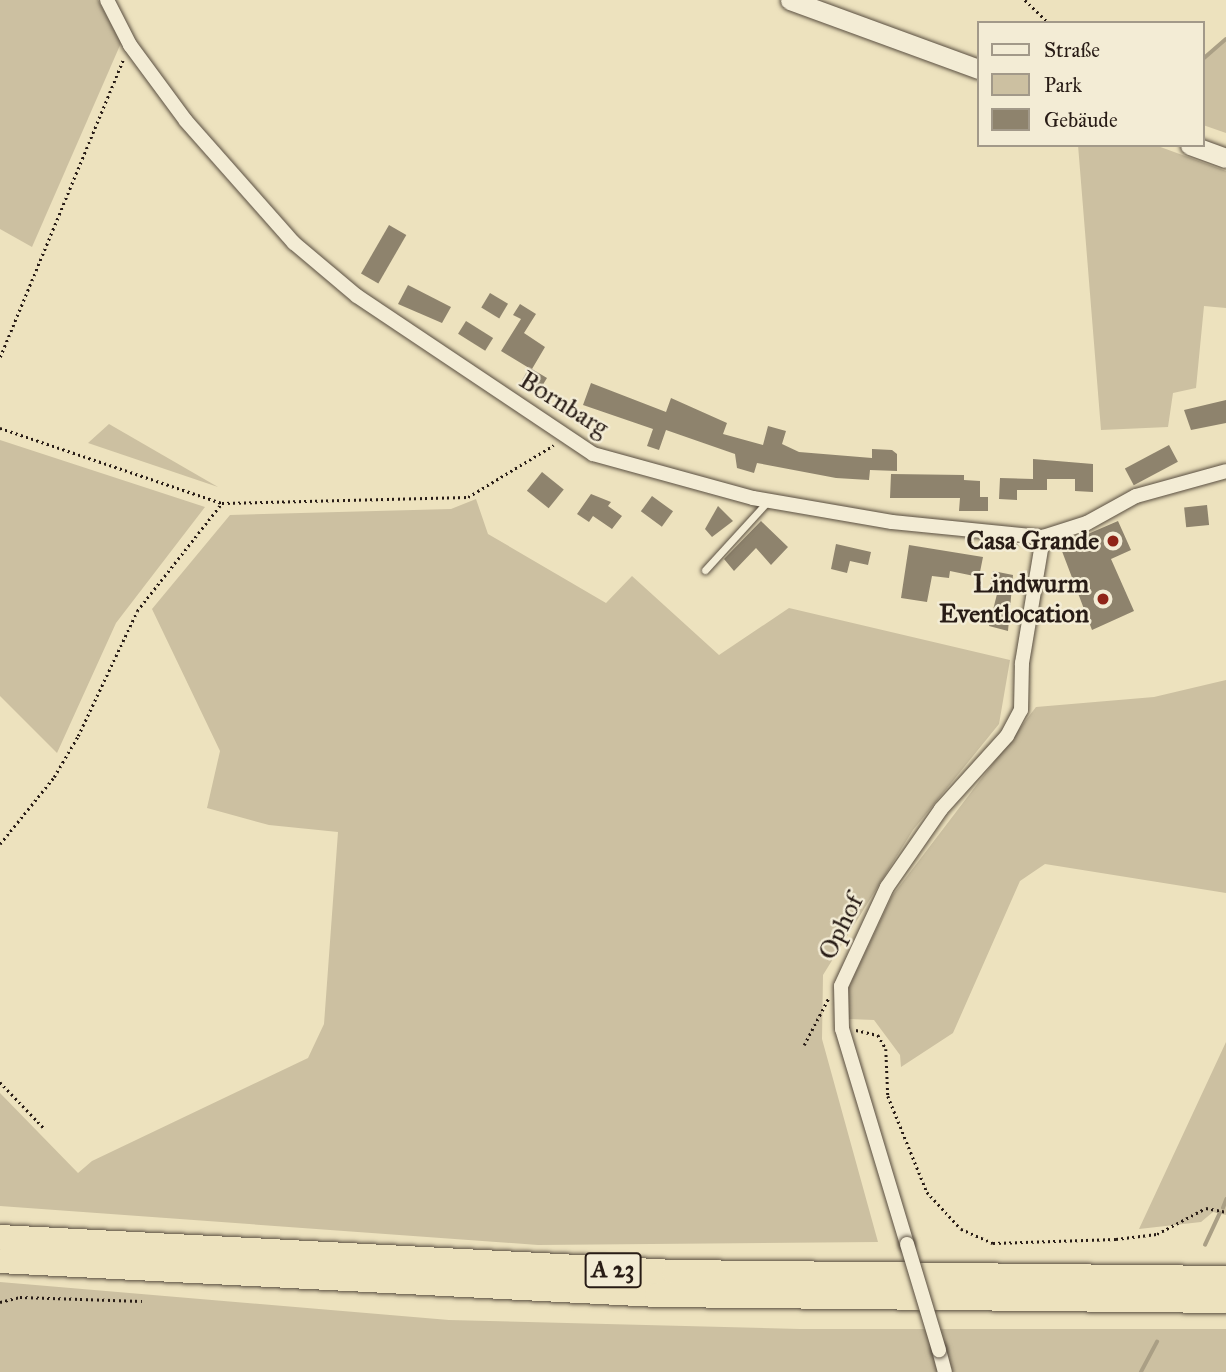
<!DOCTYPE html>
<html>
<head>
<meta charset="utf-8">
<style>
	body { margin:0 }
	#map { position:relative; width:1226px; height:1372px; overflow:hidden; background:#ede2be; font-family:"IM FELL Great Primer",serif }
	div>[style] { position:absolute }
	.green>* { inset:0; background:#ccc0a1 }
	.stream>* { height:3.5px; margin:-1.75px; padding:0 1.75px; transform-origin:1.75px; border-radius:1.75px; background:#aa9f85 }
	.building>* { inset:0; background:#8e836d; transform-origin:0 0 }
	.path>* { height:2.5px; margin-top:-1.25px; transform-origin:0; background:repeating-linear-gradient(90deg,#281c16 0 2px,transparent 0 5.5px) }
	.roads { filter:drop-shadow(0 0 2px #594e40) drop-shadow(0 0 2px #594e40) }
	.lane>* { height:7px; margin:-3.5px; padding:0 3.5px; transform-origin:3.5px; border-radius:3.5px; background:#f3ecd5 }
	.street>* { height:14px; margin:-7px; padding:0 7px; transform-origin:7px; border-radius:7px; background:#f3ecd5 }
	.secondary>* { height:19px; margin:-9.5px; padding:0 9.5px; transform-origin:9.5px; border-radius:9.5px; background:#f3ecd5 }
	.highway>* { height:24px; margin:-12px; padding:0 12px; transform-origin:12px; border-radius:12px; background:#ede2be }
	.bridges { filter:drop-shadow(0 0 2px #594e40) drop-shadow(0 0 2px #594e40) }
	.street-bridge>* { height:14px; margin:-7px; padding:0 7px; transform-origin:7px; border-radius:7px; background:#f3ecd5 }
	.dots>* { width:19px; height:19px; translate:-50% -50%; box-sizing:border-box; border:4px solid #f3ecd5; border-radius:50% }
	span { translate:-50% -50%; white-space:nowrap; text-align:center; line-height:1.15; -webkit-text-stroke:5px #f3ecd5; paint-order:stroke }
	.shield-label span { padding:2px 5px; background:#f3ecd5; border:2px solid; border-radius:5px; -webkit-text-stroke-width:0 }
	.shield-label { font-size:24px; color:#281c16; font-weight:700 }
	.street-label { font-size:26px; color:#281c16 }
	.poi-label { font-size:26px; color:#281c16; font-weight:700 }
	.right { translate:-100% -50%; text-align:right }
	.legend { position:absolute; left:977px; top:21px; width:228px; height:126px; box-sizing:border-box; background:#f3ecd5; border:2px solid #a29989; margin:0; padding:9px 12px; list-style:none; font-size:21px; color:#281c16 }
	.legend li { display:flex; align-items:center; gap:14px; height:35px }
	.legend b { width:35px; border:2px solid #a29989 }
</style>
</head>
<body>
<div id="map">
	<div class="green">
		<i style="clip-path:polygon(0 0,98px 0,121px 43px,32px 247px,0 229px)"></i>
		<i style="clip-path:polygon(1226px 39px,1226px 133px,1203px 125px,1203px 59px)"></i>
		<i style="clip-path:polygon(1078px 145px,1155px 145px,1226px 171px,1226px 308px,1204px 306px,1196px 388px,1173px 393px,1168px 427px,1101px 430px)"></i>
		<i style="clip-path:polygon(109px 424px,218px 487px,88px 443px)"></i>
		<i style="clip-path:polygon(0 440px,205px 507px,116px 623px,57px 753px,0 696px)"></i>
		<i style="clip-path:polygon(476px 499px,488px 534px,606px 603px,632px 576px,719px 655px,789px 608px,1010px 660px,999px 724px,913px 830px,823px 975px,822px 1039px,878px 1242px,538px 1245px,0 1206px,0 1093px,78px 1173px,92px 1161px,308px 1058px,324px 1024px,338px 832px,269px 825px,207px 808px,220px 751px,152px 609px,230px 515px,451px 509px)"></i>
		<i style="clip-path:polygon(1226px 680px,1226px 893px,1045px 864px,1020px 881px,953px 1033px,901px 1067px,900px 1055px,874px 1020px,849px 1019px,848px 989px,892px 896px,1036px 707px,1154px 697px)"></i>
		<i style="clip-path:polygon(1226px 1042px,1226px 1215px,1213px 1212px,1201px 1222px,1139px 1229px)"></i>
		<i style="clip-path:polygon(0 1282px,449px 1320px,800px 1329px,1226px 1329px,1226px 1372px,0 1372px)"></i>
	</div>
	<div class="stream">
		<i style="left:1203px;top:59px;width:30px;rotate:-41deg"></i>
		<i style="left:1223px;top:1208px;width:9px;rotate:-69deg"></i>
		<i style="left:1205px;top:1245px;width:35px;rotate:-65deg"></i>
		<i style="left:1141px;top:1372px;width:34px;rotate:-62deg"></i>
	</div>
	<div class="building">
		<i style="left:389px;top:225px;width:20px;height:56px;rotate:30deg"></i>
		<i style="clip-path:polygon(408px 285px,451px 307px,442px 323px,398px 304px)"></i>
		<i style="left:490px;top:293px;width:21px;height:17px;rotate:31deg"></i>
		<i style="clip-path:polygon(520px 304px,536px 314px,524px 333px,545px 347px,532px 369px,547px 378px,539px 391px,522px 380px,529px 368px,501px 351px,521px 319px,513px 315px)"></i>
		<i style="left:466px;top:321px;width:32px;height:15px;rotate:32deg"></i>
		<i style="clip-path:polygon(591px 383px,666px 412px,671px 398px,727px 423px,723px 434px,763px 445px,768px 426px,786px 431px,782px 444px,799px 452px,872px 458px,872px 449px,892px 450px,897px 454px,897px 471px,870px 470px,869px 480px,836px 478px,757px 463px,754px 473px,737px 468px,735px 454px,666px 430px,659px 450px,647px 446px,653px 429px,583px 405px)"></i>
		<i style="clip-path:polygon(1226px 400px,1226px 423px,1191px 430px,1184px 410px)"></i>
		<i style="left:1169px;top:445px;width:19px;height:50px;rotate:62deg"></i>
		<i style="clip-path:polygon(1033px 459px,1093px 464px,1093px 492px,1075px 491px,1075px 479px,1047px 479px,1047px 490px,1017px 490px,1017px 500px,999px 499px,1000px 478px,1033px 479px)"></i>
		<i style="left:542px;top:472px;width:28px;height:24px;rotate:39deg"></i>
		<i style="clip-path:polygon(891px 474px,964px 475px,964px 480px,980px 481px,980px 497px,988px 497px,988px 511px,959px 511px,960px 498px,890px 498px)"></i>
		<i style="clip-path:polygon(591px 494px,611px 502px,608px 506px,622px 516px,612px 529px,593px 516px,589px 522px,577px 514px)"></i>
		<i style="left:652px;top:496px;width:26px;height:19px;rotate:36deg"></i>
		<i style="left:1207px;top:505px;width:20px;height:23px;rotate:84deg"></i>
		<i style="clip-path:polygon(718px 506px,733px 521px,712px 537px,705px 529px)"></i>
		<i style="clip-path:polygon(761px 521px,788px 547px,771px 565px,756px 548px,734px 571px,724px 559px)"></i>
		<i style="clip-path:polygon(1118px 521px,1131px 550px,1111px 559px,1134px 611px,1092px 630px,1060px 546px)"></i>
		<i style="clip-path:polygon(836px 544px,871px 552px,868px 565px,850px 561px,847px 573px,831px 569px)"></i>
		<i style="clip-path:polygon(909px 545px,983px 557px,979px 577px,950px 571px,949px 578px,932px 576px,927px 602px,901px 598px)"></i>
		<i style="clip-path:polygon(993px 571px,1013px 575px,1008px 631px,989px 626px,997px 594px,989px 592px)"></i>
	</div>
	<div class="path">
		<i style="left:1025px;top:0;width:33px;rotate:44deg"></i>
		<i style="left:0;top:357px;width:321px;rotate:-67.5deg"></i>
		<i style="left:0;top:428px;width:234px;rotate:18.7deg"></i>
		<i style="left:222px;top:503px;width:246px;rotate:-1.4deg"></i>
		<i style="left:468px;top:497px;width:100px;rotate:-31.2deg"></i>
		<i style="left:0;top:844px;width:86px;rotate:-51.1deg"></i>
		<i style="left:54px;top:777px;width:48px;rotate:-59.7deg"></i>
		<i style="left:78px;top:736px;width:138px;rotate:-64.7deg"></i>
		<i style="left:137px;top:611px;width:137px;rotate:-51.8deg"></i>
		<i style="left:856px;top:1030px;width:23px;rotate:13deg"></i>
		<i style="left:878px;top:1035px;width:16px;rotate:60deg"></i>
		<i style="left:886px;top:1049px;width:47px;rotate:87.6deg"></i>
		<i style="left:888px;top:1096px;width:104px;rotate:67.9deg"></i>
		<i style="left:927px;top:1192px;width:50px;rotate:47.4deg"></i>
		<i style="left:961px;top:1229px;width:35px;rotate:24deg"></i>
		<i style="left:993px;top:1243px;width:123px;rotate:-1.9deg"></i>
		<i style="left:1116px;top:1239px;width:41px;rotate:-7deg"></i>
		<i style="left:1157px;top:1234px;width:55px;rotate:-28deg"></i>
		<i style="left:1206px;top:1208px;width:20px;rotate:11deg"></i>
		<i style="left:804px;top:1045px;width:52px;rotate:-62.4deg"></i>
		<i style="left:0;top:1082px;width:64px;rotate:46.3deg"></i>
		<i style="left:0;top:1302px;width:21px;rotate:-14deg"></i>
		<i style="left:20px;top:1297px;width:122px;rotate:1.9deg"></i>
	</div>
	<div class="roads">
		<div class="lane">
			<i style="left:705px;top:570px;width:93px;rotate:-47.6deg"></i>
		</div>
		<div class="street">
			<i style="left:107px;top:0;width:51px;rotate:62.9deg"></i>
			<i style="left:130px;top:45px;width:94px;rotate:53.6deg"></i>
			<i style="left:186px;top:121px;width:163px;rotate:48.5deg"></i>
			<i style="left:294px;top:243px;width:82px;rotate:40.1deg"></i>
			<i style="left:357px;top:296px;width:284px;rotate:33.8deg"></i>
			<i style="left:593px;top:454px;width:166px;rotate:15.4deg"></i>
			<i style="left:753px;top:498px;width:141px;rotate:9.8deg"></i>
			<i style="left:892px;top:522px;width:152px;rotate:5.7deg"></i>
			<i style="left:1043px;top:537px;width:46px;rotate:-17.7deg"></i>
			<i style="left:1087px;top:523px;width:56px;rotate:-28.9deg"></i>
			<i style="left:1136px;top:496px;width:93px;rotate:-15.5deg"></i>
			<i style="left:907px;top:1244px;width:225px;rotate:-106.8deg"></i>
			<i style="left:842px;top:1029px;width:43px;rotate:-91.3deg"></i>
			<i style="left:841px;top:986px;width:109px;rotate:-65.1deg"></i>
			<i style="left:887px;top:887px;width:95px;rotate:-55.3deg"></i>
			<i style="left:941px;top:809px;width:98px;rotate:-47.9deg"></i>
			<i style="left:1007px;top:736px;width:30px;rotate:-62deg"></i>
			<i style="left:1021px;top:710px;width:47px;rotate:-88.8deg"></i>
			<i style="left:1022px;top:663px;width:128px;rotate:-80.5deg"></i>
			<i style="left:939px;top:1350px;width:23px;rotate:75deg"></i>
		</div>
		<div class="secondary">
			<i style="left:790px;top:0;width:201px;rotate:20.1deg"></i>
			<i style="left:1190px;top:145px;width:38px;rotate:20deg"></i>
		</div>
		<div class="highway">
			<i style="left:0;top:1237px;width:675px;rotate:2.97deg"></i>
			<i style="left:674px;top:1272px;width:552px;rotate:0.62deg"></i>
			<i style="left:0;top:1261px;width:658px;rotate:2.96deg"></i>
			<i style="left:657px;top:1295px;width:569px;rotate:0.6deg"></i>
		</div>
	</div>
	<div class="bridges">
		<div class="street-bridge">
			<i style="left:907px;top:1244px;width:111px;rotate:73.2deg"></i>
		</div>
	</div>
	<div class="dots">
		<i style="left:1113px;top:541px;background:#8f2418"></i>
		<i style="left:1103px;top:599px;background:#8f2418"></i>
	</div>
	<div class="shield-label">
		<span style="left:613px;top:1270px">A 23</span>
	</div>
	<div class="street-label">
		<span style="left:564px;top:404px;rotate:32deg">Bornbarg</span>
		<span style="left:841px;top:927px;rotate:-64deg">Ophof</span>
	</div>
	<div class="poi-label">
		<span class="right" style="left:1099px;top:541px">Casa Grande</span>
		<span class="right" style="left:1089px;top:599px">Lindwurm<br>Eventlocation</span>
	</div>
	<ul class="legend">
	<li><b style="height:9px;background:#f3ecd5"></b>Straße</li>
	<li><b style="height:19px;background:#ccc0a1"></b>Park</li>
	<li><b style="height:19px;background:#8e836d"></b>Gebäude</li>
	</ul>
</div>
</body>
</html>
